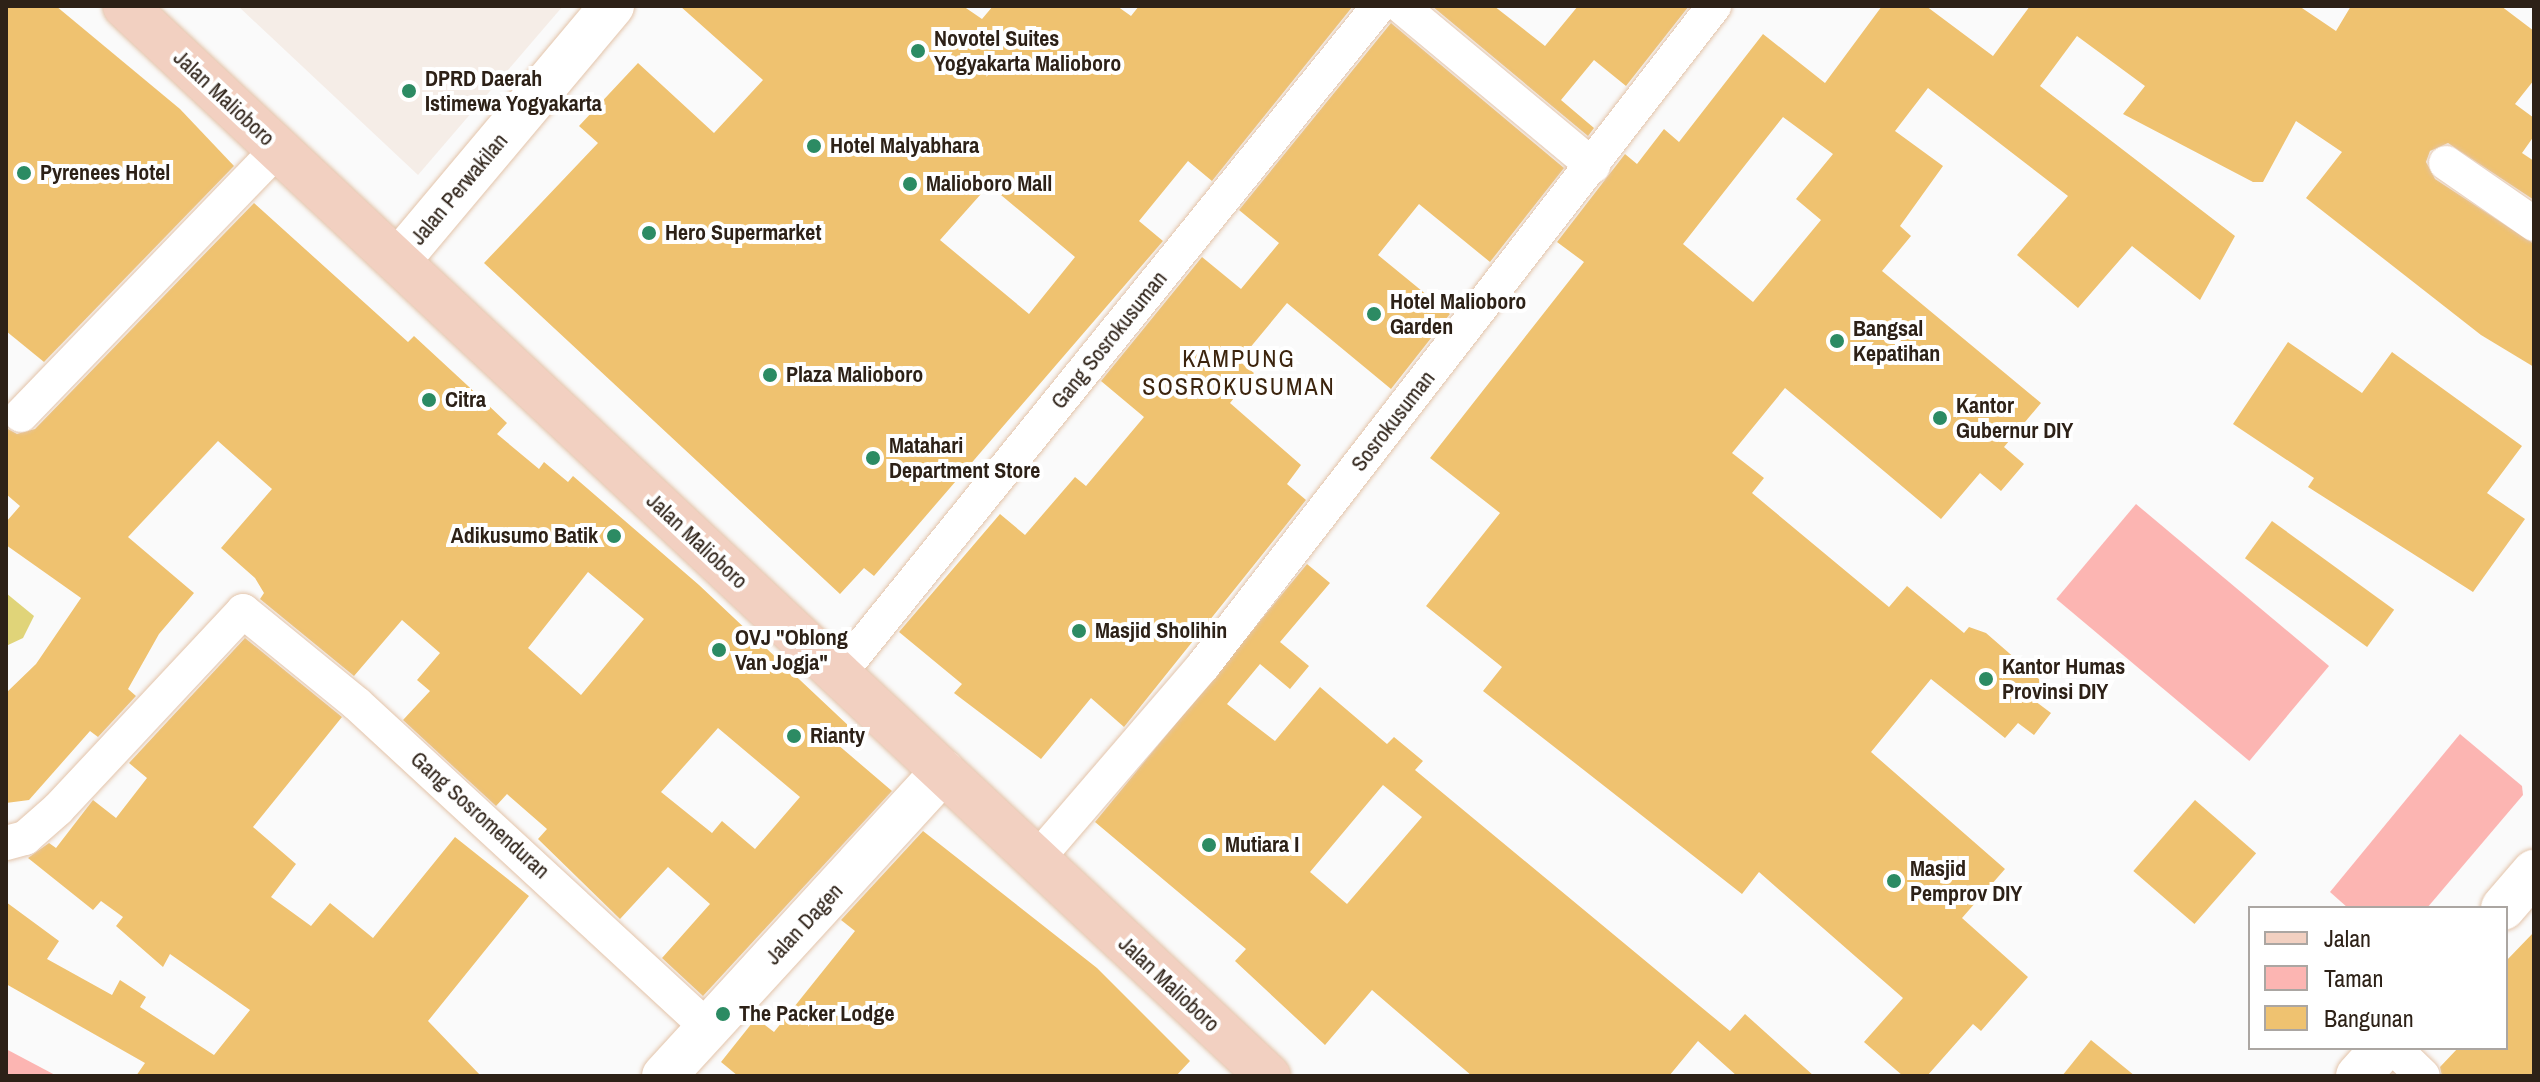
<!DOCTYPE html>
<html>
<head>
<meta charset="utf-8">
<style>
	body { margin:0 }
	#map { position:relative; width:2540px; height:1082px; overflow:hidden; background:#fafafa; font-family:"Archivo Narrow",sans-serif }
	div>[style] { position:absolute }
	.built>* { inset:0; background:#f5ede7 }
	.green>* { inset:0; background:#fcb5b2; transform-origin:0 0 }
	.water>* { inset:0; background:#e0d479 }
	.building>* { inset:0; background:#efc270; transform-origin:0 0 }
	.roads { filter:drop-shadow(0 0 2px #e3c4aa) drop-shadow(0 0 2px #e3c4aa) }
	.minor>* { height:34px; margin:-17px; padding:0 17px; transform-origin:17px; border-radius:17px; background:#fff }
	.tertiary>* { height:44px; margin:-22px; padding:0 22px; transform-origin:22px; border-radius:22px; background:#fff }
	.secondary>* { height:44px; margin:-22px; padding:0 22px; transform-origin:22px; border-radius:22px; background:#f2d0c1 }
	.dots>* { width:22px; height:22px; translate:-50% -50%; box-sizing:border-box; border:4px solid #fff; border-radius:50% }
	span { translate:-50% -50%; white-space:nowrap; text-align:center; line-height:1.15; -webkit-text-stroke:8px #fff; paint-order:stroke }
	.poi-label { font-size:22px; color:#2d2117; font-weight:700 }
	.left { translate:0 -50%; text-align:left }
	.right { translate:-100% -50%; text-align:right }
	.street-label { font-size:22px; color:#2d2117 }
	.neighbourhood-label { font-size:24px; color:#3c240e; letter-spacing:2px }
	.frame { position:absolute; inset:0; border:8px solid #2d2117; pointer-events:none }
	.legend { position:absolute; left:2248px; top:906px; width:260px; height:144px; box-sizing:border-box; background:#fff; border:2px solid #aba6a2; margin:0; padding:10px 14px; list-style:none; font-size:24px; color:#2d2117 }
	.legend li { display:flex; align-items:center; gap:16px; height:40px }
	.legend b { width:40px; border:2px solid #aba6a2 }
</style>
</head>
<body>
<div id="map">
	<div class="built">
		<i style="clip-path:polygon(238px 6px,563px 6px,418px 175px)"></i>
	</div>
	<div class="green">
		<i style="left:2136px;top:504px;width:252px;height:124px;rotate:40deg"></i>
		<i style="clip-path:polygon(2460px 734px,2522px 786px,2523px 795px,2427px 908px,2348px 908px,2330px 892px)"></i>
		<i style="clip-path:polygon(6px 1049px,57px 1076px,6px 1076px)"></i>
	</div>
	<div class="water">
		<i style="clip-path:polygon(6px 593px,34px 616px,23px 638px,6px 646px)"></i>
	</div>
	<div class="building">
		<i style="clip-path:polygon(6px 6px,56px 6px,180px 109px,234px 166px,44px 362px,6px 331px)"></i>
		<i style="clip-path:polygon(evenodd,680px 6px,963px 6px,982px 19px,993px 6px,1117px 6px,1131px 16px,1139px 6px,1353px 6px,1212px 181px,1188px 161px,1139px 221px,1163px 241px,874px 576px,864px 568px,840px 594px,484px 263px,598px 143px,579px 126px,638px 63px,714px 133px,763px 80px,680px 6px,989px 185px,1075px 257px,1029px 314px,940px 240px,989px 185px)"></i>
		<i style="clip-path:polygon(1432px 6px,1494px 6px,1545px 46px,1578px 6px,1689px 6px,1626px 86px,1594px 60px,1561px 100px,1594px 128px,1588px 136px)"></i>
		<i style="clip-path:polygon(evenodd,1882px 6px,1926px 6px,1993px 56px,2030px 6px,2299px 6px,2336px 31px,2351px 6px,2501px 6px,2534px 31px,2534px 80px,2515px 104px,2534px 118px,2534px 136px,2522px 153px,2534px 161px,2534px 200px,2448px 143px,2430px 151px,2426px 162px,2435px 179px,2534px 244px,2534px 367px,2481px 335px,2306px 198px,2342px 152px,2296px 121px,2263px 182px,2253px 182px,2123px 114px,2145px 86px,2077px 36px,2040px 86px,2235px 236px,2200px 300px,2132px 246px,2078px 308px,2017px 255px,2068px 196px,1928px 88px,1895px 131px,1943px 166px,1900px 226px,1911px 236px,1882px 271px,2041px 403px,2004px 447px,2024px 464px,2001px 491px,1980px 473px,1941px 519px,1785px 388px,1732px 453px,1764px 478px,1752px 493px,1889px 607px,1907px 586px,1964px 633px,1969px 627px,1986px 633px,2047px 686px,2035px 701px,2051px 713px,2034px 735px,2018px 723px,2005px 738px,1931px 679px,1871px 752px,2005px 869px,1962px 918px,2028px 977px,1981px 1031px,1973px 1024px,1927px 1076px,1903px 1076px,1864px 1042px,1903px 998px,1759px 872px,1742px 894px,1483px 691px,1502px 667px,1426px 606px,1500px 513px,1430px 458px,1584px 262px,1557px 242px,1625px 154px,1637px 164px,1664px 129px,1679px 142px,1763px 34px,1825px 83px,1882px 6px,1783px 117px,1833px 154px,1796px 199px,1821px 220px,1753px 302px,1683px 244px,1783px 117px)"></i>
		<i style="clip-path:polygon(1391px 23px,1564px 168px,1490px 262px,1419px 204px,1378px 255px,1450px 314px,1391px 389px,1287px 303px,1239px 361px,1254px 373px,1230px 403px,1301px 465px,1287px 484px,1306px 500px,1124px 727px,1091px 698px,1041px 759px,954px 693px,962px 684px,899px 632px,1000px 514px,1025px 535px,1075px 477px,1086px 486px,1144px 417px,1101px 381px,1202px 257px,1241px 289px,1279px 243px,1239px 210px)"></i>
		<i style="clip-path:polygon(evenodd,254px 203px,408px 342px,414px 336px,467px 385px,507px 423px,497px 434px,539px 469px,544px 462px,568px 482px,573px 476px,699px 585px,851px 728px,837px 744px,892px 791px,703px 996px,662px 958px,710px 904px,668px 867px,620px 919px,538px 839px,547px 829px,507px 794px,496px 806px,403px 720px,430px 691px,417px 680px,440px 653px,402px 620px,354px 676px,260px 599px,264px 593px,255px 578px,221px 548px,272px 489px,218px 441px,128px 537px,194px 593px,159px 634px,128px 689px,136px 696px,98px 737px,90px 731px,29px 800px,6px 803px,6px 693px,36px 664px,81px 598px,6px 545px,6px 522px,20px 506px,6px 494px,6px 428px,17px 434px,35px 429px,254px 203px,588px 572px,644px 619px,581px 695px,528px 648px,588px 572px,254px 203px,718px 728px,800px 797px,755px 849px,722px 821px,712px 833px,661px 792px,718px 728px)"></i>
		<i style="clip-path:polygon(2288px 342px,2362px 393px,2392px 352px,2522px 446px,2487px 493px,2525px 519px,2473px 592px,2308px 487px,2314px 478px,2233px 424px)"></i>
		<i style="left:2272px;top:521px;width:151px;height:46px;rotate:36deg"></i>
		<i style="clip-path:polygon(evenodd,1307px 564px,1330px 583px,1280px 642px,1309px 666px,1290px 689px,1260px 664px,1227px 704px,1275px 741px,1320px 687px,1387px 744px,1394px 737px,1423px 761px,1415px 770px,1730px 1031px,1745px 1014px,1814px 1076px,1737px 1076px,1698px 1041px,1669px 1076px,1472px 1076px,1372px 990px,1325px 1045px,1235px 961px,1246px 949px,1095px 822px,1307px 564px,1383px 785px,1422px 817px,1347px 904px,1310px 872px,1383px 785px)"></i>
		<i style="clip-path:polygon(245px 638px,342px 717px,253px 827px,296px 864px,271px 897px,311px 926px,330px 903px,373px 938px,455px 837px,529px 896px,428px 1021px,481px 1076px,136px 1076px,145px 1063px,6px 984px,6px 902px,59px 941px,47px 959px,112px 995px,120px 980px,146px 997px,140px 1007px,214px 1055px,250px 1010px,170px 954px,163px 967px,116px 926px,123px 917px,101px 901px,93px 910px,28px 858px,49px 843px,56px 848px,93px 800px,116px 818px,147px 778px,129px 763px)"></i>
		<i style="left:2195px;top:800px;width:81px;height:94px;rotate:41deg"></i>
		<i style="clip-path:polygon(923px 831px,1097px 968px,1190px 1061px,1176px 1076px,738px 1076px,721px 1062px,756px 1018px,774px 1032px,855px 931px,841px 920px)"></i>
		<i style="clip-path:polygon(2534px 932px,2534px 1076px,2442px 1076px,2440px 1067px,2458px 1048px,2506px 1048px,2506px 961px)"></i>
		<i style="clip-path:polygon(2091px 1040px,2135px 1076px,2062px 1076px)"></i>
	</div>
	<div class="roads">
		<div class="minor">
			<i style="left:1401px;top:6px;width:250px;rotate:39.8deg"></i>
			<i style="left:2446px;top:163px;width:107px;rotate:34.7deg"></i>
			<i style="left:21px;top:415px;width:370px;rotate:-46deg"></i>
			<i style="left:839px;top:674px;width:859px;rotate:-51.05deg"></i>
			<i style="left:6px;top:843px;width:20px;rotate:-15deg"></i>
			<i style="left:25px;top:838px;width:44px;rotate:-41.3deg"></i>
			<i style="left:58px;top:809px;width:271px;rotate:-46.9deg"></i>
			<i style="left:243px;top:611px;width:147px;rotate:39.2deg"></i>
			<i style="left:357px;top:704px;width:478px;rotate:42.7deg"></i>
			<i style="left:1037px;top:859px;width:255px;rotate:-49.3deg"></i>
			<i style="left:1203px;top:666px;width:835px;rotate:-52.25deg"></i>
			<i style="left:2394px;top:1048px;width:40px;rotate:44deg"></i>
		</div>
		<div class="tertiary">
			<i style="left:398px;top:261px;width:333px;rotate:-50deg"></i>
			<i style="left:2503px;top:908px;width:48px;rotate:-49.3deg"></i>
			<i style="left:664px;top:1076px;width:413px;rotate:-47.5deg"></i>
			<i style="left:2358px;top:1076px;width:38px;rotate:-48deg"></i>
		</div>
		<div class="secondary">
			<i style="left:125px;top:6px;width:1566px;rotate:43.11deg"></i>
		</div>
	</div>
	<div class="dots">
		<i style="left:918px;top:51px;background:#2c8b63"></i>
		<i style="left:409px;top:91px;background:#2c8b63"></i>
		<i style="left:814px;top:146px;background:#2c8b63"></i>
		<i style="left:24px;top:173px;background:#2c8b63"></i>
		<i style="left:910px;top:184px;background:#2c8b63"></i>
		<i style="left:649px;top:233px;background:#2c8b63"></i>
		<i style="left:1374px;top:314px;background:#2c8b63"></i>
		<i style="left:1837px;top:341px;background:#2c8b63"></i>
		<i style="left:770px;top:375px;background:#2c8b63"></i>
		<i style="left:429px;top:400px;background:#2c8b63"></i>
		<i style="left:1940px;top:418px;background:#2c8b63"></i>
		<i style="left:873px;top:458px;background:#2c8b63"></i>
		<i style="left:614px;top:536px;background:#2c8b63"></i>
		<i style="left:1079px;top:631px;background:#2c8b63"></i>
		<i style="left:719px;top:650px;background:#2c8b63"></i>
		<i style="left:1986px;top:679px;background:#2c8b63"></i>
		<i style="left:794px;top:736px;background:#2c8b63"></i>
		<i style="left:1209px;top:845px;background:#2c8b63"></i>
		<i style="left:1894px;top:881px;background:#2c8b63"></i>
		<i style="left:723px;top:1014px;background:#2c8b63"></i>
	</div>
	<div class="poi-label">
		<span class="left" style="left:934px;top:51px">Novotel Suites<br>Yogyakarta Malioboro</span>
		<span class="left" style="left:425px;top:91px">DPRD Daerah<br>Istimewa Yogyakarta</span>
		<span class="left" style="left:830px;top:146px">Hotel Malyabhara</span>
		<span class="left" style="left:40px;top:173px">Pyrenees Hotel</span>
		<span class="left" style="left:926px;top:184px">Malioboro Mall</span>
		<span class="left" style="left:665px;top:233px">Hero Supermarket</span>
		<span class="left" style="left:1390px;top:314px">Hotel Malioboro<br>Garden</span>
		<span class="left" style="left:1853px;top:341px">Bangsal<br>Kepatihan</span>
		<span class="left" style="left:786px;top:375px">Plaza Malioboro</span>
		<span class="left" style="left:445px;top:400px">Citra</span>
		<span class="left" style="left:1956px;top:418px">Kantor<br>Gubernur DIY</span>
		<span class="left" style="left:889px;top:458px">Matahari<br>Department Store</span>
		<span class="right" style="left:598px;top:536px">Adikusumo Batik</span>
		<span class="left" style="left:1095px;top:631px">Masjid Sholihin</span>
		<span class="left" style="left:735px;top:650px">OVJ "Oblong<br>Van Jogja"</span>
		<span class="left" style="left:2002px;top:679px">Kantor Humas<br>Provinsi DIY</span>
		<span class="left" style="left:810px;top:736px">Rianty</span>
		<span class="left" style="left:1225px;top:845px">Mutiara I</span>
		<span class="left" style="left:1910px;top:881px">Masjid<br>Pemprov DIY</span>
		<span class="left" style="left:739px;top:1014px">The Packer Lodge</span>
	</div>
	<div class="street-label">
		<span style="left:224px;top:98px;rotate:43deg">Jalan Malioboro</span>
		<span style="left:459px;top:189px;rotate:-50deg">Jalan Perwakilan</span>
		<span style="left:1109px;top:340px;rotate:-51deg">Gang Sosrokusuman</span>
		<span style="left:1393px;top:421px;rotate:-52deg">Sosrokusuman</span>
		<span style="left:697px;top:541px;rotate:43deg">Jalan Malioboro</span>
		<span style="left:480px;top:815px;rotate:42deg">Gang Sosromenduran</span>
		<span style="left:804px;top:924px;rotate:-47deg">Jalan Dagen</span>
		<span style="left:1169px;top:984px;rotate:43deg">Jalan Malioboro</span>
	</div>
	<div class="neighbourhood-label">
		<span style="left:1239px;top:373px">KAMPUNG<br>SOSROKUSUMAN</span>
	</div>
	<div class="frame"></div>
	<ul class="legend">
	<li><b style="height:10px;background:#f2d0c1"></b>Jalan</li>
	<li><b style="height:22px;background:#fcb5b2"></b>Taman</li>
	<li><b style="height:22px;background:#efc270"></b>Bangunan</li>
	</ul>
</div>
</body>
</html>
